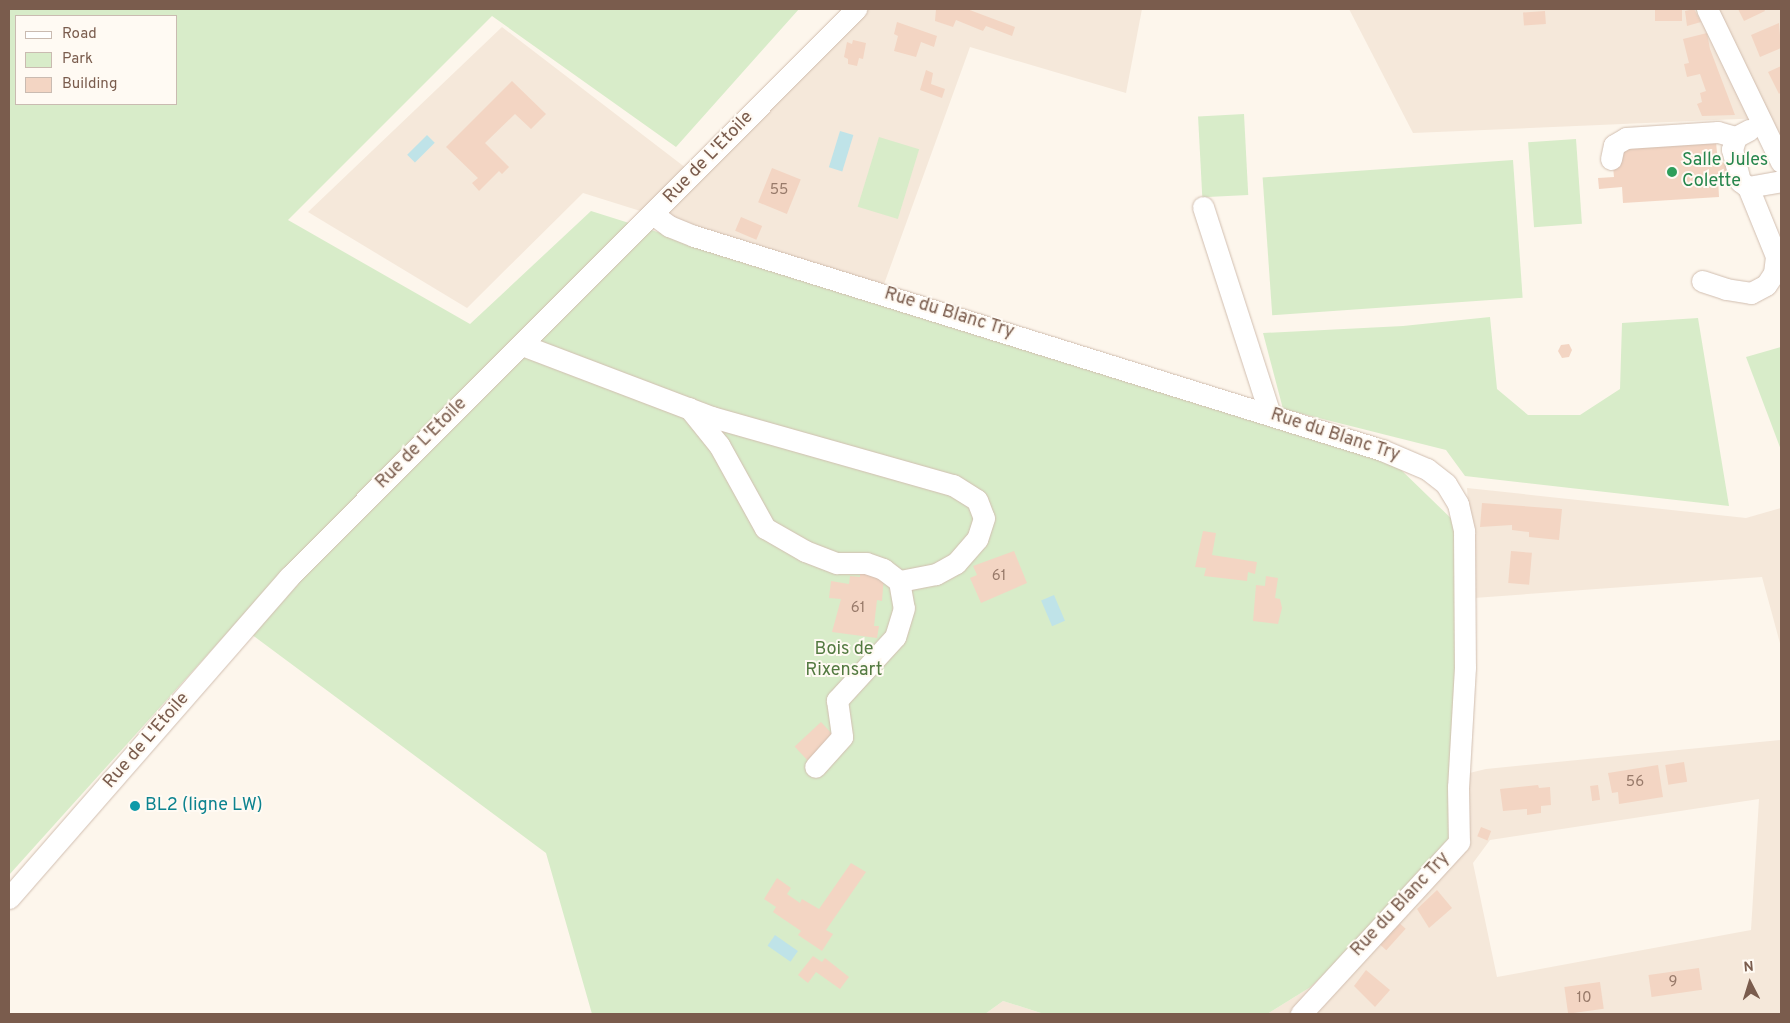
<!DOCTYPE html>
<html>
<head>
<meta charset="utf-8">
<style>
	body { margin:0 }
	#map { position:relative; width:1790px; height:1023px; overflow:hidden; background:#fdf6ec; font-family:Overpass,sans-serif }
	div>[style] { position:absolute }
	.residential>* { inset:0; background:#f5e8da }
	.green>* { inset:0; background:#d8ecc9; transform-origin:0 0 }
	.water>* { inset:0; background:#bfe3e8; transform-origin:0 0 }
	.building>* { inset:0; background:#f3d5c3; transform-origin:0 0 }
	.roads { filter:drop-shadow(0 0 1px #d1beb0) drop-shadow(0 0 1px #d1beb0) }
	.minor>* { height:21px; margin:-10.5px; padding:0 10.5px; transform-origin:10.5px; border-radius:10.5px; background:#fff }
	.dots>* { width:14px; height:14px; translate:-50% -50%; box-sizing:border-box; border:2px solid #fffaf3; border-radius:50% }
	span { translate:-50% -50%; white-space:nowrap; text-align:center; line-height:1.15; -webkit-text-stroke:4px #fffaf3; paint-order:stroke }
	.number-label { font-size:15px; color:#987a6a }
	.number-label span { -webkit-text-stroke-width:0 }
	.street-label { font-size:18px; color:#7a5c4d }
	.leisure-label { font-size:18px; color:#27864d }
	.left { translate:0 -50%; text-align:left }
	.park-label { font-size:18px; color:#537a41 }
	.culture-label { font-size:18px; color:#0d838f }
	.frame { position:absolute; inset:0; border:10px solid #7a5c4d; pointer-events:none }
	.legend { position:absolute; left:15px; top:15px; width:162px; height:90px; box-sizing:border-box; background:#fffaf3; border:1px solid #cabbb1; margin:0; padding:6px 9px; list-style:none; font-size:15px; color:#7a5c4d }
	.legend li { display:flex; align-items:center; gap:10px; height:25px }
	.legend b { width:25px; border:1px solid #cabbb1 }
	.north { position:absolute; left:1725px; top:958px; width:50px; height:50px; -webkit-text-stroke:4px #fffaf3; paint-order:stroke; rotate:355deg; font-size:14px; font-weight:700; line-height:20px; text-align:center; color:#7a5c4d }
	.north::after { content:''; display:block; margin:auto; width:18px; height:22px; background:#7a5c4d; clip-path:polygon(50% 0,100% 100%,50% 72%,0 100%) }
</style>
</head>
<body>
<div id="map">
	<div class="residential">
		<i style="clip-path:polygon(838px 9px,1142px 9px,1126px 93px,970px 47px,883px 287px,583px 193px,467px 308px,308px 212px,502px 27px,699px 178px,850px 23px)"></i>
		<i style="clip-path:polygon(1349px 9px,1781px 9px,1781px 158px,1762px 118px,1413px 133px)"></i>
		<i style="clip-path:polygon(1467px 488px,1746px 518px,1781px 508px,1781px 647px,1762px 577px,1474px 598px)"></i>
		<i style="clip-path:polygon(evenodd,1781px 740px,1781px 1014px,1267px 1014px,1309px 988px,1461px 775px,1486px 769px,1781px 740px,1759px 799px,1751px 930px,1497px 977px,1473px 863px,1490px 840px,1759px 799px)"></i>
		<i style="clip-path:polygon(1003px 1001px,1044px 1014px,985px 1014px)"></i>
	</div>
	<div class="green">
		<i style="clip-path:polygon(evenodd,9px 9px,799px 9px,676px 147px,492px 16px,288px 220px,470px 324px,591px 211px,1396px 465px,1460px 527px,1455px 855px,1309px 988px,1267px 1014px,1044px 1014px,1003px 1001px,985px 1014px,592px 1014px,546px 853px,236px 623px,9px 875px,9px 9px,16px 16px,176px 16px,176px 104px,16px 104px,16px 16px)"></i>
		<i style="left:1244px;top:114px;width:81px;height:46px;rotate:87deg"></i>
		<i style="left:879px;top:137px;width:42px;height:73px;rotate:17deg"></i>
		<i style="left:1576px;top:139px;width:85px;height:48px;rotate:86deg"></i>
		<i style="left:1513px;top:160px;width:138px;height:251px;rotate:86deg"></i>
		<i style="clip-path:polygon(1490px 317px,1497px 389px,1528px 415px,1580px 415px,1620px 389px,1622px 323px,1698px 318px,1729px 506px,1465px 476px,1446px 450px,1283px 409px,1263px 333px,1403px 326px)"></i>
		<i style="clip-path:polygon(1781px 347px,1781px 450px,1746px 357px)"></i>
	</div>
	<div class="water">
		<i style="left:840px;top:131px;width:14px;height:38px;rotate:17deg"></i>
		<i style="left:427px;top:135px;width:11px;height:28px;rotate:45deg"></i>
		<i style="left:1054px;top:595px;width:28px;height:14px;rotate:67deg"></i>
		<i style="left:775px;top:935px;width:28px;height:13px;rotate:35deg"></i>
	</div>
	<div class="building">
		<i style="clip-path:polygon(936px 9px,967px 9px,1015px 27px,1012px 36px,986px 26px,983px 31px,956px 20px,953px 27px,935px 21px)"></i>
		<i style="left:1655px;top:9px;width:27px;height:12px"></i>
		<i style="clip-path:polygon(1694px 9px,1701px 22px,1687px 26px,1685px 11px)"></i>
		<i style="clip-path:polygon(1738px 9px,1764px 9px,1765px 11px,1744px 21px)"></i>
		<i style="left:1545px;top:11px;width:13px;height:22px;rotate:86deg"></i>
		<i style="clip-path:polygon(897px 22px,937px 36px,934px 47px,921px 42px,916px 57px,894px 51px,898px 36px,894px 34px)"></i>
		<i style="clip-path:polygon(1779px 23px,1781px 48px,1760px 57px,1751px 35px)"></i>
		<i style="clip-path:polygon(1707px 33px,1710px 49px,1735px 115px,1702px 116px,1697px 104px,1702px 102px,1700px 93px,1706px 91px,1700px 74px,1687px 77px,1684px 64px,1689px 63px,1683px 39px)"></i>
		<i style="clip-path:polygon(853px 40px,866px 43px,863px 59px,859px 58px,857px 66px,848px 64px,848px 59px,844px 57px,847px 42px,852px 44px)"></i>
		<i style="clip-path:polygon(1781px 66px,1781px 92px,1779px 94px,1768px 72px)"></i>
		<i style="clip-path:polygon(926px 70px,933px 73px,931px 84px,945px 89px,942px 98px,920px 90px)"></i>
		<i style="clip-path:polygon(512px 81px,546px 114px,531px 129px,515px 114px,485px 143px,509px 167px,502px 174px,499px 171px,479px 191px,472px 183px,478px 178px,446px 147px)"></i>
		<i style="clip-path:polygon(1716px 142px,1718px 163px,1729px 162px,1730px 176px,1718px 177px,1719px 197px,1623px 203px,1622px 187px,1599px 189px,1598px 178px,1614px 177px,1613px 167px,1620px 166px,1618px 147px)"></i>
		<i style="left:772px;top:168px;width:31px;height:37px;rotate:22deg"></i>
		<i style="left:741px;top:217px;width:23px;height:15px;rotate:23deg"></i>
		<i style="clip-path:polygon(1569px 344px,1572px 350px,1569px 357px,1562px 358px,1558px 351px,1561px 345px)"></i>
		<i style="clip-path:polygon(1482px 503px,1562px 509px,1559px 540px,1529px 537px,1529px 532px,1512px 530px,1512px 525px,1480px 527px)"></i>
		<i style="clip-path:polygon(1203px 531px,1216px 533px,1212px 555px,1257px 562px,1255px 574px,1248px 572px,1247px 581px,1204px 576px,1206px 568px,1195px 567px)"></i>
		<i style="clip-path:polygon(1014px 551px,1027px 583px,981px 603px,970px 578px,977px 575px,973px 566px)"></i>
		<i style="left:1511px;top:551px;width:21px;height:32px;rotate:5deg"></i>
		<i style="clip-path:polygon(860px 572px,884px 576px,882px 601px,877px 600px,874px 626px,879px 626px,877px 638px,832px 632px,841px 599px,829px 598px,831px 581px,849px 584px,850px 576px,860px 577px)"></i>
		<i style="clip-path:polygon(1266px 576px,1278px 578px,1275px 598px,1280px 599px,1282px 608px,1278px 624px,1253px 621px,1256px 585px,1265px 586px)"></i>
		<i style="left:821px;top:722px;width:19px;height:36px;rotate:47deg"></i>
		<i style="left:1684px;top:762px;width:20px;height:19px;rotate:81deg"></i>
		<i style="clip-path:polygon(1658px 765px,1663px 797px,1619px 804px,1618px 792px,1612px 793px,1608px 773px)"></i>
		<i style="clip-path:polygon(1538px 785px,1539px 788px,1550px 787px,1551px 805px,1541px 806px,1541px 813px,1527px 815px,1527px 809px,1503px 811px,1500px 789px)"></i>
		<i style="left:1598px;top:785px;width:15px;height:8px;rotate:82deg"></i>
		<i style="left:1481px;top:827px;width:11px;height:10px;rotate:22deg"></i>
		<i style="clip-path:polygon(851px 863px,866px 872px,826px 930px,833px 934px,822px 951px,798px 935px,801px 931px,773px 912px,776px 907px,764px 899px,777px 878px,791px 888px,787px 894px,800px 903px,802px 899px,819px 909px)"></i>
		<i style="clip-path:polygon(1437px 890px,1452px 908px,1429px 928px,1417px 909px)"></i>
		<i style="left:1396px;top:920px;width:13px;height:29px;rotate:42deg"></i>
		<i style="clip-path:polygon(813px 956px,822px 962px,825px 958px,849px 977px,840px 989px,816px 972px,808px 983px,798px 975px)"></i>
		<i style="left:1699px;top:968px;width:22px;height:51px;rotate:82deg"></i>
		<i style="clip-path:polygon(1366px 970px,1390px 990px,1375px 1007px,1354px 986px)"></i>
		<i style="left:1600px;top:982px;width:27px;height:36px;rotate:82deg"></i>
	</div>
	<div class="roads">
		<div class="minor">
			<i style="left:1707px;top:9px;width:170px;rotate:64.2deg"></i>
			<i style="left:1749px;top:130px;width:15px;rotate:152deg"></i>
			<i style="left:1736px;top:137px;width:13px;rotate:108deg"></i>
			<i style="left:1732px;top:149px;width:33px;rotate:76deg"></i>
			<i style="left:1740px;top:181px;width:10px;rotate:37deg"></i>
			<i style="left:1748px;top:187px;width:34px;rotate:-10deg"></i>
			<i style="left:1611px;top:159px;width:14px;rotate:-78deg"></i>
			<i style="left:1614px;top:145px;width:14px;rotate:-30deg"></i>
			<i style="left:1626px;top:138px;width:92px;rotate:-3.7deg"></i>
			<i style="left:1718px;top:132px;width:19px;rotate:16deg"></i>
			<i style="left:1203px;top:207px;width:218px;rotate:72.1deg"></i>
			<i style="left:654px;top:215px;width:19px;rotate:36deg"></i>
			<i style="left:669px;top:226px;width:27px;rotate:22deg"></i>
			<i style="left:694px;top:236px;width:721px;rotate:17.28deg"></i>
			<i style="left:1382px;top:450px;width:49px;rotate:22.9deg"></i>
			<i style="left:1427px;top:469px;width:24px;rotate:38deg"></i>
			<i style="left:1446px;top:484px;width:23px;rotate:59deg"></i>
			<i style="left:1458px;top:504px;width:28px;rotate:77deg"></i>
			<i style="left:1464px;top:531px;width:136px;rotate:89.6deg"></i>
			<i style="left:1465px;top:667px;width:120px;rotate:93.3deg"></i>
			<i style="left:1458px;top:787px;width:55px;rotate:89deg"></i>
			<i style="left:1459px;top:842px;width:234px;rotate:132.6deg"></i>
			<i style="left:1702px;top:281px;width:25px;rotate:18deg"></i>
			<i style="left:1726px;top:289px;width:25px;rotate:9deg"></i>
			<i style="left:1751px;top:293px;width:17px;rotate:-28deg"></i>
			<i style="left:1766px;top:285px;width:14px;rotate:-56deg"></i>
			<i style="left:1774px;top:273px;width:17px;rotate:-83deg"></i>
			<i style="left:1776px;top:256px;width:74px;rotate:-112.1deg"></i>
			<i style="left:522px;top:345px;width:203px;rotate:20.8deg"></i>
			<i style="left:712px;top:417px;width:250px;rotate:15.8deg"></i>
			<i style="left:953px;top:485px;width:28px;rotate:32deg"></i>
			<i style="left:977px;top:500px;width:19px;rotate:69deg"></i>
			<i style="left:984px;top:518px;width:22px;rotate:108deg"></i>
			<i style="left:977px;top:539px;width:32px;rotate:131deg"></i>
			<i style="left:956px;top:563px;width:23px;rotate:151deg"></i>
			<i style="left:936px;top:574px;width:38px;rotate:169deg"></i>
			<i style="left:899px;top:581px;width:27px;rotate:80deg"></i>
			<i style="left:904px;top:608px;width:30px;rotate:107deg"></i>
			<i style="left:895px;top:637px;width:86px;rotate:132.6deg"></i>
			<i style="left:837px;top:700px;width:37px;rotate:82deg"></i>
			<i style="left:842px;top:737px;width:40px;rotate:132deg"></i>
			<i style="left:689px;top:408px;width:48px;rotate:51deg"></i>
			<i style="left:719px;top:445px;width:95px;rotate:61deg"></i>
			<i style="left:765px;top:528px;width:46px;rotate:29.9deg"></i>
			<i style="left:805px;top:551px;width:34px;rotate:21deg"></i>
			<i style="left:837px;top:563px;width:29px"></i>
			<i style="left:866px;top:563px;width:18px;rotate:19deg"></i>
			<i style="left:883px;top:569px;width:20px;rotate:37deg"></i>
			<i style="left:9px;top:898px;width:426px;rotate:-48.9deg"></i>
			<i style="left:289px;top:577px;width:803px;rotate:-45.05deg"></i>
		</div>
	</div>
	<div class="dots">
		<i style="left:1672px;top:172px;background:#2e9e5b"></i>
		<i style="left:135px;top:806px;background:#0f9aa8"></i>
	</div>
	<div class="number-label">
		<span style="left:779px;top:191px">55</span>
		<span style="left:999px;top:577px">61</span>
		<span style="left:858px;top:609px">61</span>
		<span style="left:1635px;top:783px">56</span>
		<span style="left:1673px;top:983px">9</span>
		<span style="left:1584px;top:999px">10</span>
	</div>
	<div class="street-label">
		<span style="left:709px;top:158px;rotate:-46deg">Rue de L'Etoile</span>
		<span style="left:949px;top:314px;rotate:17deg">Rue du Blanc Try</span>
		<span style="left:1335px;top:436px;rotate:18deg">Rue du Blanc Try</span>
		<span style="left:422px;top:444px;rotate:-45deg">Rue de L'Etoile</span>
		<span style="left:147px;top:741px;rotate:-49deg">Rue de L'Etoile</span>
		<span style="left:1401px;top:905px;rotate:-47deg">Rue du Blanc Try</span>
	</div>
	<div class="leisure-label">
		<span class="left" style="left:1682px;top:172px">Salle Jules<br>Colette</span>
	</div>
	<div class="park-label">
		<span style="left:844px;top:661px">Bois de<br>Rixensart</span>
	</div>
	<div class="culture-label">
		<span class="left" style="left:145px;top:806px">BL2 (ligne LW)</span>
	</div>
	<div class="frame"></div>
	<ul class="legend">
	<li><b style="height:6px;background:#fff"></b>Road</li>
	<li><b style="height:14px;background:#d8ecc9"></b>Park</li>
	<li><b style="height:14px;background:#f3d5c3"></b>Building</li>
	</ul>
	<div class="north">N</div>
</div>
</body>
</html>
